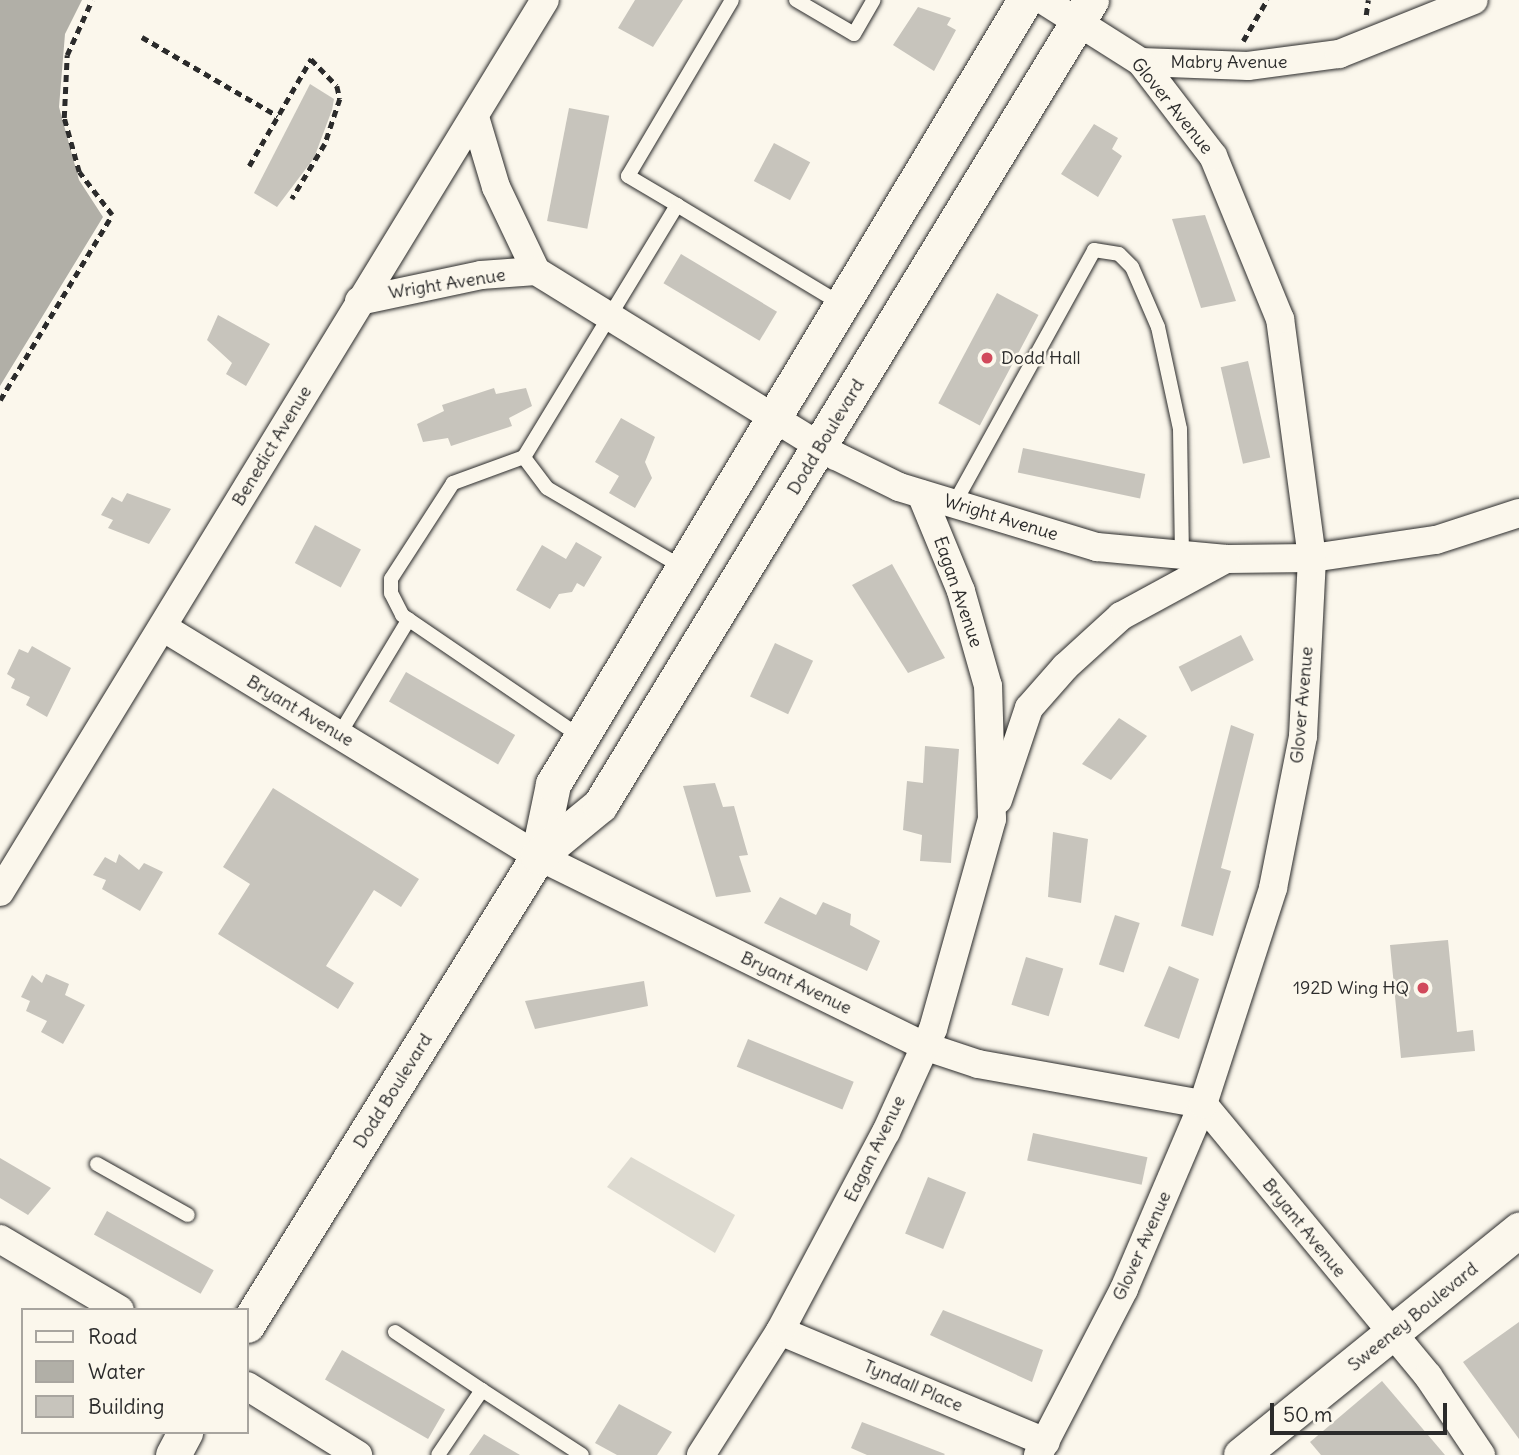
<!DOCTYPE html>
<html>
<head>
<meta charset="utf-8">
<style>
	body { margin:0 }
	#map { position:relative; width:1519px; height:1455px; overflow:hidden; background:#fbf7ec; font-family:Delius,sans-serif }
	div>[style] { position:absolute }
	.green>* { inset:0; background:#dddad0 }
	.water>* { inset:0; background:#b1afa7 }
	.building>* { inset:0; background:#c7c4bc; transform-origin:0 0 }
	.path>* { height:4.5px; margin-top:-2.25px; transform-origin:0; background:repeating-linear-gradient(90deg,#2b2b2b 0 7px,transparent 0 12px) }
	.roads { filter:drop-shadow(0 0 2px #2b2b2b) drop-shadow(0 0 2px #2b2b2b) }
	.service>* { height:14px; margin:-7px; padding:0 7px; transform-origin:7px; border-radius:7px; background:#fbf7ec }
	.minor>* { height:28px; margin:-14px; padding:0 14px; transform-origin:14px; border-radius:14px; background:#fbf7ec }
	.tertiary>* { height:35px; margin:-17.5px; padding:0 17.5px; transform-origin:17.5px; border-radius:17.5px; background:#fbf7ec }
	.dots>* { width:19px; height:19px; translate:-50% -50%; box-sizing:border-box; border:4px solid #fbf7ec; border-radius:50% }
	span { translate:-50% -50%; white-space:nowrap; text-align:center; line-height:1.15; -webkit-text-stroke:5px #fbf7ec; paint-order:stroke }
	.street-label { font-size:18px; color:#2b2b2b }
	.poi-label { font-size:18px; color:#2b2b2b }
	.left { translate:0 -50%; text-align:left }
	.right { translate:-100% -50%; text-align:right }
	.legend { position:absolute; left:21px; top:1308px; width:228px; height:126px; box-sizing:border-box; background:#fbf7ec; border:2px solid #a8a59f; margin:0; padding:9px 12px; list-style:none; font-size:21px; color:#2b2b2b }
	.legend li { display:flex; align-items:center; gap:14px; height:35px }
	.legend b { width:35px; border:2px solid #a8a59f }
	.scale { position:absolute; left:1270px; top:1403px; width:177px; height:32px; box-sizing:border-box; border:4px solid #2b2b2b; border-top:0; padding-left:9px; font-size:21px; line-height:24px; white-space:nowrap; color:#2b2b2b; -webkit-text-stroke:5px #fbf7ec; paint-order:stroke }
</style>
</head>
<body>
<div id="map">
	<div class="green">
		<i style="clip-path:polygon(631px 1157px,735px 1215px,715px 1253px,607px 1187px)"></i>
	</div>
	<div class="water">
		<i style="clip-path:polygon(0 0,82px 0,65px 34px,59px 107px,79px 180px,103px 217px,0 386px)"></i>
	</div>
	<div class="building">
		<i style="clip-path:polygon(635px 0,683px 0,653px 47px,618px 28px)"></i>
		<i style="clip-path:polygon(918px 7px,951px 18px,947px 25px,956px 30px,934px 71px,893px 45px)"></i>
		<i style="clip-path:polygon(310px 84px,334px 99px,332px 110px,314px 158px,277px 207px,254px 193px)"></i>
		<i style="left:569px;top:108px;width:41px;height:115px;rotate:11deg"></i>
		<i style="clip-path:polygon(1094px 124px,1118px 138px,1112px 149px,1122px 156px,1098px 197px,1061px 174px)"></i>
		<i style="left:774px;top:143px;width:41px;height:43px;rotate:28deg"></i>
		<i style="clip-path:polygon(1205px 215px,1236px 301px,1201px 308px,1172px 219px)"></i>
		<i style="left:681px;top:254px;width:112px;height:34px;rotate:31deg"></i>
		<i style="left:997px;top:293px;width:47px;height:125px;rotate:28deg"></i>
		<i style="clip-path:polygon(218px 315px,270px 344px,246px 386px,226px 374px,232px 363px,207px 340px)"></i>
		<i style="left:1248px;top:361px;width:99px;height:28px;rotate:77deg"></i>
		<i style="clip-path:polygon(494px 388px,496px 394px,526px 388px,532px 406px,509px 418px,512px 426px,451px 446px,448px 438px,423px 442px,417px 424px,444px 411px,442px 405px)"></i>
		<i style="clip-path:polygon(621px 418px,655px 437px,645px 462px,652px 478px,635px 508px,609px 493px,619px 476px,595px 462px)"></i>
		<i style="left:1023px;top:448px;width:125px;height:25px;rotate:12deg"></i>
		<i style="clip-path:polygon(127px 493px,171px 509px,149px 544px,108px 528px,113px 520px,101px 515px,112px 497px,122px 502px)"></i>
		<i style="left:315px;top:525px;width:52px;height:43px;rotate:28deg"></i>
		<i style="clip-path:polygon(576px 542px,602px 557px,584px 587px,577px 583px,572px 592px,559px 594px,550px 609px,516px 590px,542px 545px,566px 559px)"></i>
		<i style="clip-path:polygon(892px 564px,945px 658px,908px 673px,852px 585px)"></i>
		<i style="left:1241px;top:635px;width:28px;height:70px;rotate:63deg"></i>
		<i style="left:775px;top:643px;width:42px;height:59px;rotate:25deg"></i>
		<i style="clip-path:polygon(32px 646px,71px 668px,47px 717px,26px 705px,30px 697px,11px 688px,15px 679px,7px 674px,19px 649px,28px 653px)"></i>
		<i style="left:406px;top:672px;width:126px;height:34px;rotate:30deg"></i>
		<i style="clip-path:polygon(1119px 718px,1147px 736px,1111px 780px,1082px 764px)"></i>
		<i style="clip-path:polygon(1231px 725px,1254px 734px,1221px 868px,1231px 871px,1213px 936px,1181px 926px)"></i>
		<i style="clip-path:polygon(925px 746px,959px 749px,951px 863px,920px 861px,922px 835px,903px 830px,907px 781px,923px 783px)"></i>
		<i style="clip-path:polygon(715px 783px,723px 807px,734px 806px,748px 855px,739px 856px,751px 892px,716px 897px,683px 786px)"></i>
		<i style="clip-path:polygon(273px 788px,419px 879px,401px 907px,374px 890px,326px 966px,354px 983px,338px 1009px,218px 934px,250px 884px,223px 867px)"></i>
		<i style="clip-path:polygon(1053px 832px,1088px 839px,1081px 903px,1048px 897px)"></i>
		<i style="clip-path:polygon(119px 854px,139px 870px,144px 863px,163px 872px,140px 911px,102px 889px,106px 880px,93px 875px,105px 857px,116px 863px)"></i>
		<i style="clip-path:polygon(780px 897px,816px 915px,823px 902px,851px 914px,850px 925px,880px 941px,867px 971px,764px 923px)"></i>
		<i style="left:1115px;top:915px;width:26px;height:52px;rotate:18deg"></i>
		<i style="clip-path:polygon(1448px 940px,1457px 1032px,1473px 1030px,1475px 1051px,1401px 1058px,1390px 945px)"></i>
		<i style="left:1026px;top:957px;width:39px;height:50px;rotate:17deg"></i>
		<i style="clip-path:polygon(1169px 966px,1199px 979px,1179px 1039px,1144px 1026px)"></i>
		<i style="clip-path:polygon(46px 974px,69px 984px,65px 995px,85px 1005px,63px 1044px,41px 1032px,47px 1021px,26px 1011px,30px 1001px,21px 997px,32px 975px,42px 983px)"></i>
		<i style="clip-path:polygon(644px 981px,648px 1006px,535px 1029px,525px 1001px)"></i>
		<i style="left:748px;top:1039px;width:114px;height:30px;rotate:22deg"></i>
		<i style="left:1033px;top:1133px;width:117px;height:28px;rotate:12deg"></i>
		<i style="clip-path:polygon(0 1158px,51px 1188px,28px 1215px,0 1198px)"></i>
		<i style="left:928px;top:1177px;width:41px;height:61px;rotate:22deg"></i>
		<i style="left:107px;top:1211px;width:122px;height:27px;rotate:29deg"></i>
		<i style="clip-path:polygon(943px 1310px,1043px 1350px,1032px 1382px,930px 1335px)"></i>
		<i style="clip-path:polygon(1519px 1322px,1519px 1439px,1463px 1362px)"></i>
		<i style="left:342px;top:1350px;width:119px;height:34px;rotate:30deg"></i>
		<i style="clip-path:polygon(1382px 1381px,1445px 1455px,1321px 1455px,1310px 1442px)"></i>
		<i style="clip-path:polygon(619px 1404px,672px 1432px,657px 1455px,617px 1455px,595px 1443px)"></i>
		<i style="clip-path:polygon(862px 1422px,945px 1454px,944px 1455px,867px 1455px,851px 1448px)"></i>
		<i style="clip-path:polygon(484px 1434px,520px 1455px,469px 1455px)"></i>
	</div>
	<div class="path">
		<i style="left:1366px;top:15px;width:15px;rotate:-82deg"></i>
		<i style="left:142px;top:37px;width:157px;rotate:30.2deg"></i>
		<i style="left:1243px;top:41px;width:48px;rotate:-59.7deg"></i>
		<i style="left:249px;top:166px;width:124px;rotate:-59.9deg"></i>
		<i style="left:311px;top:59px;width:37px;rotate:46deg"></i>
		<i style="left:337px;top:86px;width:13px;rotate:77deg"></i>
		<i style="left:340px;top:99px;width:47px;rotate:108.4deg"></i>
		<i style="left:325px;top:144px;width:64px;rotate:121deg"></i>
		<i style="left:0;top:400px;width:216px;rotate:-58.8deg"></i>
		<i style="left:112px;top:215px;width:54px;rotate:-127.5deg"></i>
		<i style="left:79px;top:172px;width:56px;rotate:-105.5deg"></i>
		<i style="left:64px;top:118px;width:63px;rotate:-87.3deg"></i>
		<i style="left:67px;top:55px;width:60px;rotate:-65.6deg"></i>
	</div>
	<div class="roads">
		<div class="service">
			<i style="left:796px;top:0;width:67px;rotate:30.4deg"></i>
			<i style="left:854px;top:34px;width:39px;rotate:-60deg"></i>
			<i style="left:677px;top:205px;width:57px;rotate:-149.4deg"></i>
			<i style="left:628px;top:176px;width:204px;rotate:-59.4deg"></i>
			<i style="left:524px;top:457px;width:76px;rotate:159.9deg"></i>
			<i style="left:453px;top:483px;width:114px;rotate:122.9deg"></i>
			<i style="left:391px;top:579px;width:14px;rotate:90deg"></i>
			<i style="left:391px;top:593px;width:25px;rotate:63deg"></i>
			<i style="left:402px;top:615px;width:217px;rotate:34.3deg"></i>
			<i style="left:954px;top:504px;width:290px;rotate:-61.1deg"></i>
			<i style="left:1094px;top:250px;width:25px;rotate:9deg"></i>
			<i style="left:1119px;top:254px;width:18px;rotate:45deg"></i>
			<i style="left:1132px;top:267px;width:65px;rotate:66.6deg"></i>
			<i style="left:1158px;top:327px;width:104px;rotate:77.8deg"></i>
			<i style="left:1180px;top:429px;width:126px;rotate:89.1deg"></i>
			<i style="left:682px;top:567px;width:156px;rotate:-149.7deg"></i>
			<i style="left:547px;top:488px;width:39px;rotate:-127deg"></i>
			<i style="left:524px;top:457px;width:295px;rotate:-58.7deg"></i>
			<i style="left:677px;top:205px;width:192px;rotate:31.1deg"></i>
			<i style="left:339px;top:735px;width:135px;rotate:-58.9deg"></i>
			<i style="left:97px;top:1164px;width:104px;rotate:29.3deg"></i>
			<i style="left:395px;top:1332px;width:105px;rotate:33.7deg"></i>
			<i style="left:482px;top:1390px;width:78px;rotate:124.1deg"></i>
			<i style="left:482px;top:1390px;width:119px;rotate:33deg"></i>
		</div>
		<div class="minor">
			<i style="left:1141px;top:62px;width:107px;rotate:2.1deg"></i>
			<i style="left:1248px;top:66px;width:92px;rotate:-7.5deg"></i>
			<i style="left:1339px;top:54px;width:145px;rotate:-21.8deg"></i>
			<i style="left:475px;top:117px;width:73px;rotate:73.3deg"></i>
			<i style="left:496px;top:187px;width:93px;rotate:64.5deg"></i>
			<i style="left:536px;top:271px;width:352px;rotate:31.7deg"></i>
			<i style="left:836px;top:456px;width:70px;rotate:26.2deg"></i>
			<i style="left:899px;top:487px;width:207px;rotate:16.9deg"></i>
			<i style="left:1097px;top:547px;width:130px;rotate:5.3deg"></i>
			<i style="left:1226px;top:559px;width:86px;rotate:-0.7deg"></i>
			<i style="left:1312px;top:558px;width:125px;rotate:-8.3deg"></i>
			<i style="left:1436px;top:540px;width:87px;rotate:-18deg"></i>
			<i style="left:359px;top:301px;width:125px;rotate:-12deg"></i>
			<i style="left:481px;top:275px;width:55px;rotate:-4.2deg"></i>
			<i style="left:164px;top:628px;width:438px;rotate:31.4deg"></i>
			<i style="left:538px;top:856px;width:430px;rotate:26.2deg"></i>
			<i style="left:924px;top:1046px;width:57px;rotate:18.4deg"></i>
			<i style="left:978px;top:1064px;width:229px;rotate:10.1deg"></i>
			<i style="left:1203px;top:1104px;width:353px;rotate:50.4deg"></i>
			<i style="left:1428px;top:1376px;width:95px;rotate:56.1deg"></i>
			<i style="left:998px;top:800px;width:97px;rotate:-71.4deg"></i>
			<i style="left:1029px;top:708px;width:55px;rotate:-48.7deg"></i>
			<i style="left:1065px;top:667px;width:76px;rotate:-42.3deg"></i>
			<i style="left:1121px;top:616px;width:119px;rotate:-28.5deg"></i>
			<i style="left:0;top:892px;width:1045px;rotate:-58.58deg"></i>
			<i style="left:0;top:1239px;width:139px;rotate:30.6deg"></i>
			<i style="left:780px;top:1331px;width:288px;rotate:22.7deg"></i>
			<i style="left:247px;top:1386px;width:131px;rotate:31.9deg"></i>
			<i style="left:701px;top:1455px;width:147px;rotate:-57.5deg"></i>
			<i style="left:780px;top:1331px;width:225px;rotate:-62deg"></i>
			<i style="left:886px;top:1132px;width:113px;rotate:-65.5deg"></i>
			<i style="left:933px;top:1029px;width:218px;rotate:-74.3deg"></i>
			<i style="left:992px;top:819px;width:133px;rotate:-91.7deg"></i>
			<i style="left:988px;top:686px;width:99px;rotate:-105.9deg"></i>
			<i style="left:961px;top:591px;width:105px;rotate:-112.4deg"></i>
			<i style="left:1038px;top:1455px;width:187px;rotate:-62.6deg"></i>
			<i style="left:1124px;top:1289px;width:201px;rotate:-66.9deg"></i>
			<i style="left:1203px;top:1104px;width:227px;rotate:-72deg"></i>
			<i style="left:1273px;top:888px;width:155px;rotate:-78.8deg"></i>
			<i style="left:1303px;top:736px;width:178px;rotate:-87.1deg"></i>
			<i style="left:1312px;top:558px;width:241px;rotate:-97.6deg"></i>
			<i style="left:1280px;top:319px;width:176px;rotate:-112.3deg"></i>
			<i style="left:1213px;top:156px;width:118px;rotate:-127.5deg"></i>
			<i style="left:1141px;top:62px;width:116px;rotate:-147.7deg"></i>
		</div>
		<div class="tertiary">
			<i style="left:538px;top:856px;width:74px;rotate:-78.2deg"></i>
			<i style="left:553px;top:784px;width:915px;rotate:-58.95deg"></i>
			<i style="left:247px;top:1325px;width:552px;rotate:-58.18deg"></i>
			<i style="left:538px;top:856px;width:80px;rotate:-39.4deg"></i>
			<i style="left:600px;top:805px;width:943px;rotate:-58.62deg"></i>
			<i style="left:173px;top:1455px;width:26px;rotate:-62deg"></i>
			<i style="left:1241px;top:1455px;width:358px;rotate:-39deg"></i>
		</div>
	</div>
	<div class="dots">
		<i style="left:987px;top:358px;background:#d1495b"></i>
		<i style="left:1423px;top:988px;background:#d1495b"></i>
	</div>
	<div class="street-label">
		<span style="left:1229px;top:62px">Mabry Avenue</span>
		<span style="left:1172px;top:106px;rotate:51deg">Glover Avenue</span>
		<span style="left:447px;top:284px;rotate:-9deg">Wright Avenue</span>
		<span style="left:826px;top:437px;rotate:-59deg">Dodd Boulevard</span>
		<span style="left:272px;top:446px;rotate:-59deg">Benedict Avenue</span>
		<span style="left:1001px;top:518px;rotate:17deg">Wright Avenue</span>
		<span style="left:958px;top:592px;rotate:71deg">Eagan Avenue</span>
		<span style="left:1302px;top:705px;rotate:-85deg">Glover Avenue</span>
		<span style="left:300px;top:711px;rotate:31deg">Bryant Avenue</span>
		<span style="left:796px;top:983px;rotate:26deg">Bryant Avenue</span>
		<span style="left:393px;top:1091px;rotate:-58deg">Dodd Boulevard</span>
		<span style="left:875px;top:1149px;rotate:-64deg">Eagan Avenue</span>
		<span style="left:1304px;top:1228px;rotate:51deg">Bryant Avenue</span>
		<span style="left:1142px;top:1246px;rotate:-66deg">Glover Avenue</span>
		<span style="left:1413px;top:1317px;rotate:-39deg">Sweeney Boulevard</span>
		<span style="left:913px;top:1386px;rotate:23deg">Tyndall Place</span>
	</div>
	<div class="poi-label">
		<span class="left" style="left:1001px;top:358px">Dodd Hall</span>
		<span class="right" style="left:1409px;top:988px">192D Wing HQ</span>
	</div>
	<ul class="legend">
	<li><b style="height:9px;background:#fbf7ec"></b>Road</li>
	<li><b style="height:19px;background:#b1afa7"></b>Water</li>
	<li><b style="height:19px;background:#c7c4bc"></b>Building</li>
	</ul>
	<div class="scale">50 m</div>
</div>
</body>
</html>
